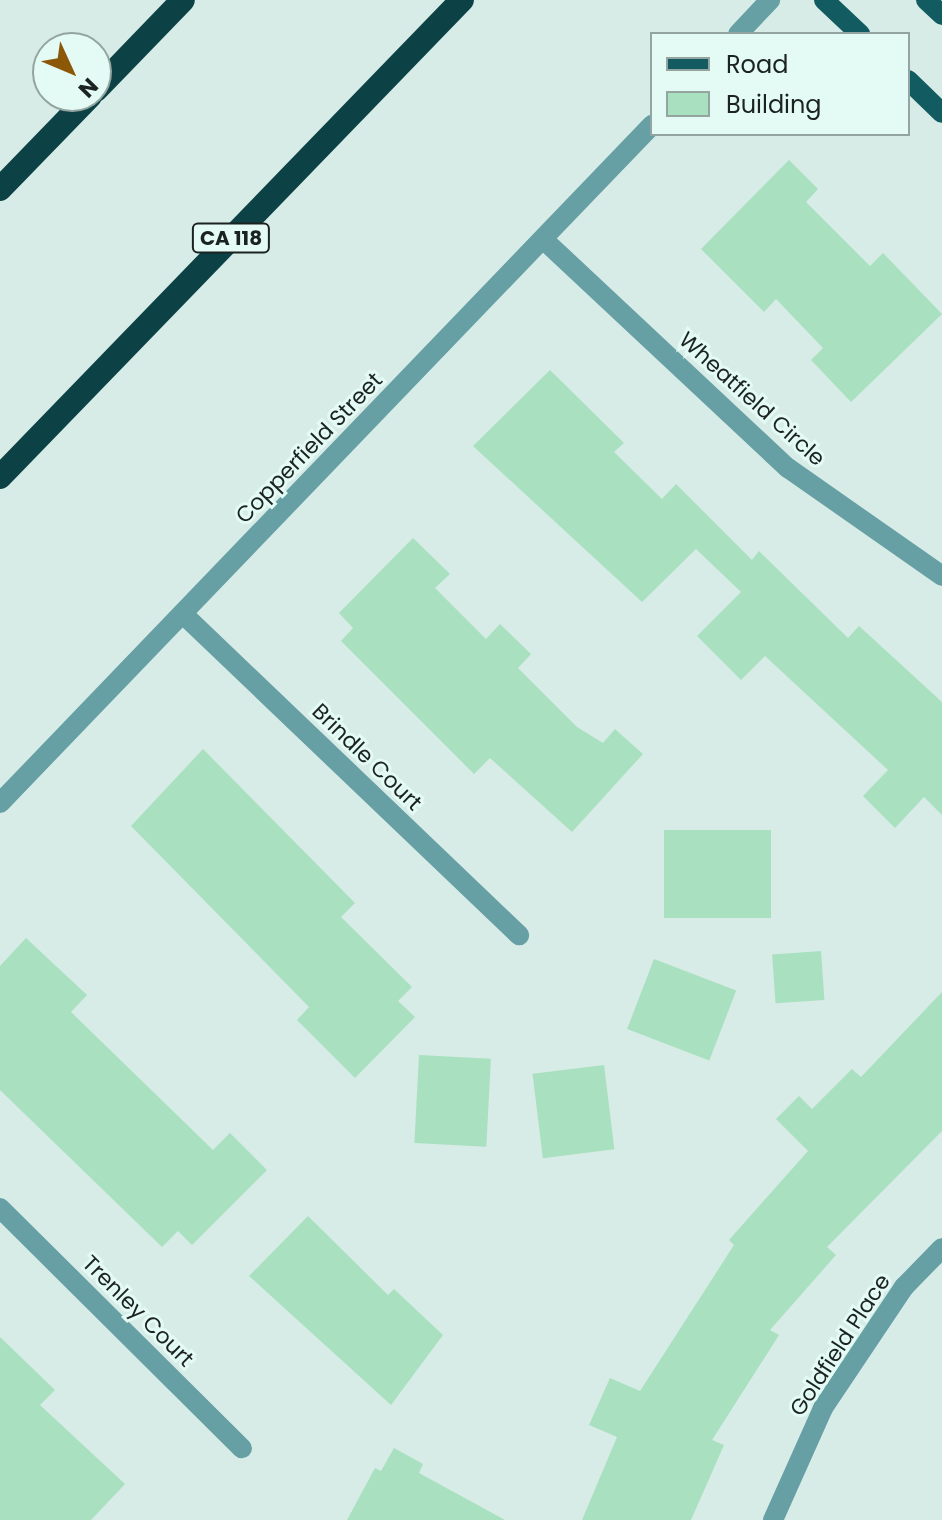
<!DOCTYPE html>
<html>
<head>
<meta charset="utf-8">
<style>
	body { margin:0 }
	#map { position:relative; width:942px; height:1520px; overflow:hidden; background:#d7ece7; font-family:Poppins,sans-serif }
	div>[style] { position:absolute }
	.building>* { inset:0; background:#a9e0bf; transform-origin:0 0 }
	.minor>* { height:20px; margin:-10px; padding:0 10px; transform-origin:10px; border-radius:10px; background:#669fa4 }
	.major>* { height:20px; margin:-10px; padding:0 10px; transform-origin:10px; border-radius:10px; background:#125b61 }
	.highway>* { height:24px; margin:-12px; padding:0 12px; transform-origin:12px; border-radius:12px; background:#0c4145 }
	span { translate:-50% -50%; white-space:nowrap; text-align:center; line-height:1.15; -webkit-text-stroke:6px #e4faf4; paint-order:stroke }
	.shield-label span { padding:2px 6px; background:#e4faf4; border:2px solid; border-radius:6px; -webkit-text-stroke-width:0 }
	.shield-label { font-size:20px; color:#1b2321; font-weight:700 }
	.street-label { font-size:22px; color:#1b2321 }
	.legend { position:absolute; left:650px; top:32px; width:260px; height:104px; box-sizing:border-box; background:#e4faf4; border:2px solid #94a4a0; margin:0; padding:10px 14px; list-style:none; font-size:24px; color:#1b2321 }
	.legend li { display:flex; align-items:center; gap:16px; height:40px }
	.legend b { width:40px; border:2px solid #94a4a0 }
	.north { position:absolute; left:32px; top:32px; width:80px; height:80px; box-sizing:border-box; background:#e4faf4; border:2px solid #94a4a0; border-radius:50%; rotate:134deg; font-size:22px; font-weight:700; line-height:32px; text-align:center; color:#1b2321 }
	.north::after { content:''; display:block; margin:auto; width:28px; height:36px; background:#8d5708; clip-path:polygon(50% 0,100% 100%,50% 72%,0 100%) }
</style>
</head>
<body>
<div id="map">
	<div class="building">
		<i style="clip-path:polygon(789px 160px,818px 189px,806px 202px,870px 266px,883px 253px,942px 314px,851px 402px,811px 360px,823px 348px,776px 299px,764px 312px,701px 249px)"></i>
		<i style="clip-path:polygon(550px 370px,624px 443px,614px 452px,662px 499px,676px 484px,752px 560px,759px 551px,848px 638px,859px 626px,942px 702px,942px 815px,924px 797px,895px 828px,863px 796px,888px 770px,765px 656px,741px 680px,697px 636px,741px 592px,696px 549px,642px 602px,473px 446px)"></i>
		<i style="clip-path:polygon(413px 538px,450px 574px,435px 588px,486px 639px,500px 624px,531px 654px,518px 668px,577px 727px,603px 743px,615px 729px,643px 754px,572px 832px,490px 758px,474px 774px,341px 641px,353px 628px,339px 613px)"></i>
		<i style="clip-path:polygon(203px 749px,355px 903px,341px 917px,412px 987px,398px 1001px,415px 1017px,355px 1078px,297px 1020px,309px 1007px,131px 826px)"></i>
		<i style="left:664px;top:830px;width:107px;height:88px"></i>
		<i style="clip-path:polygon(26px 938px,87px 995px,71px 1012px,213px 1150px,230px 1133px,267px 1170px,192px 1245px,178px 1231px,162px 1247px,0 1090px,0 966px)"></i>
		<i style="left:821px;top:951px;width:49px;height:49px;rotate:86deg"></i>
		<i style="left:654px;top:959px;width:88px;height:75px;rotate:21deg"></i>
		<i style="clip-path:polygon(942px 992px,942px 1131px,827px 1247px,836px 1255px,770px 1330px,779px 1335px,712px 1440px,724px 1445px,691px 1520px,582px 1520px,617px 1437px,589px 1425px,610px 1378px,640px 1391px,734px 1245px,729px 1240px,808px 1151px,776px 1119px,799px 1096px,812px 1109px,852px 1069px,861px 1077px)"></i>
		<i style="left:419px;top:1055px;width:72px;height:88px;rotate:3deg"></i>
		<i style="left:604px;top:1065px;width:85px;height:72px;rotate:83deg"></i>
		<i style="clip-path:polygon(308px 1216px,388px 1295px,394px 1289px,443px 1335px,391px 1405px,249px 1276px)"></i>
		<i style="clip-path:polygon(0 1337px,55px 1390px,40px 1405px,125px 1484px,91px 1520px,0 1520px)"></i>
		<i style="clip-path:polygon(394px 1448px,423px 1464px,419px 1473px,505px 1520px,347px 1520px,375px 1468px,381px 1471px)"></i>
	</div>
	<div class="minor">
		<i style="left:738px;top:34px;width:47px;rotate:-46.7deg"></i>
		<i style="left:544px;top:240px;width:334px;rotate:43.1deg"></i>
		<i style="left:788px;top:468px;width:188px;rotate:35deg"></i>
		<i style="left:183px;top:614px;width:465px;rotate:43.7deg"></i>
		<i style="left:0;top:803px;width:941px;rotate:-46.12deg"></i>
		<i style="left:0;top:1208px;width:341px;rotate:44.8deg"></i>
		<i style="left:773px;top:1520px;width:123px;rotate:-65.9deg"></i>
		<i style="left:823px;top:1408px;width:146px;rotate:-56.2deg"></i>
		<i style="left:904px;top:1287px;width:54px;rotate:-45.7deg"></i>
	</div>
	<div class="major">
		<i style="left:824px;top:0;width:50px;rotate:43.4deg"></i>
		<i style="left:926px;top:0;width:22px;rotate:43deg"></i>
		<i style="left:908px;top:80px;width:47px;rotate:44.1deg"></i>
	</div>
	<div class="highway">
		<i style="left:96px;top:90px;width:125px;rotate:-46deg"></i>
		<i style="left:0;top:189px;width:129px;rotate:-45.9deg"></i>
		<i style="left:0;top:477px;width:664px;rotate:-45.92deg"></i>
	</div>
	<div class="shield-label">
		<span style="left:231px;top:238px">CA 118</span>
	</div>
	<div class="street-label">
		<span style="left:752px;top:399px;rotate:42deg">Wheatfield Circle</span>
		<span style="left:309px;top:448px;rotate:-46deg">Copperfield Street</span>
		<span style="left:367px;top:757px;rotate:44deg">Brindle Court</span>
		<span style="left:138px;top:1311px;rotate:45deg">Trenley Court</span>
		<span style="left:840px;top:1345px;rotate:-57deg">Goldfield Place</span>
	</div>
	<ul class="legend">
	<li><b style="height:10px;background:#125b61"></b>Road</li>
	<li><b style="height:22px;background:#a9e0bf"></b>Building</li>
	</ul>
	<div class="north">N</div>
</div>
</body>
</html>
